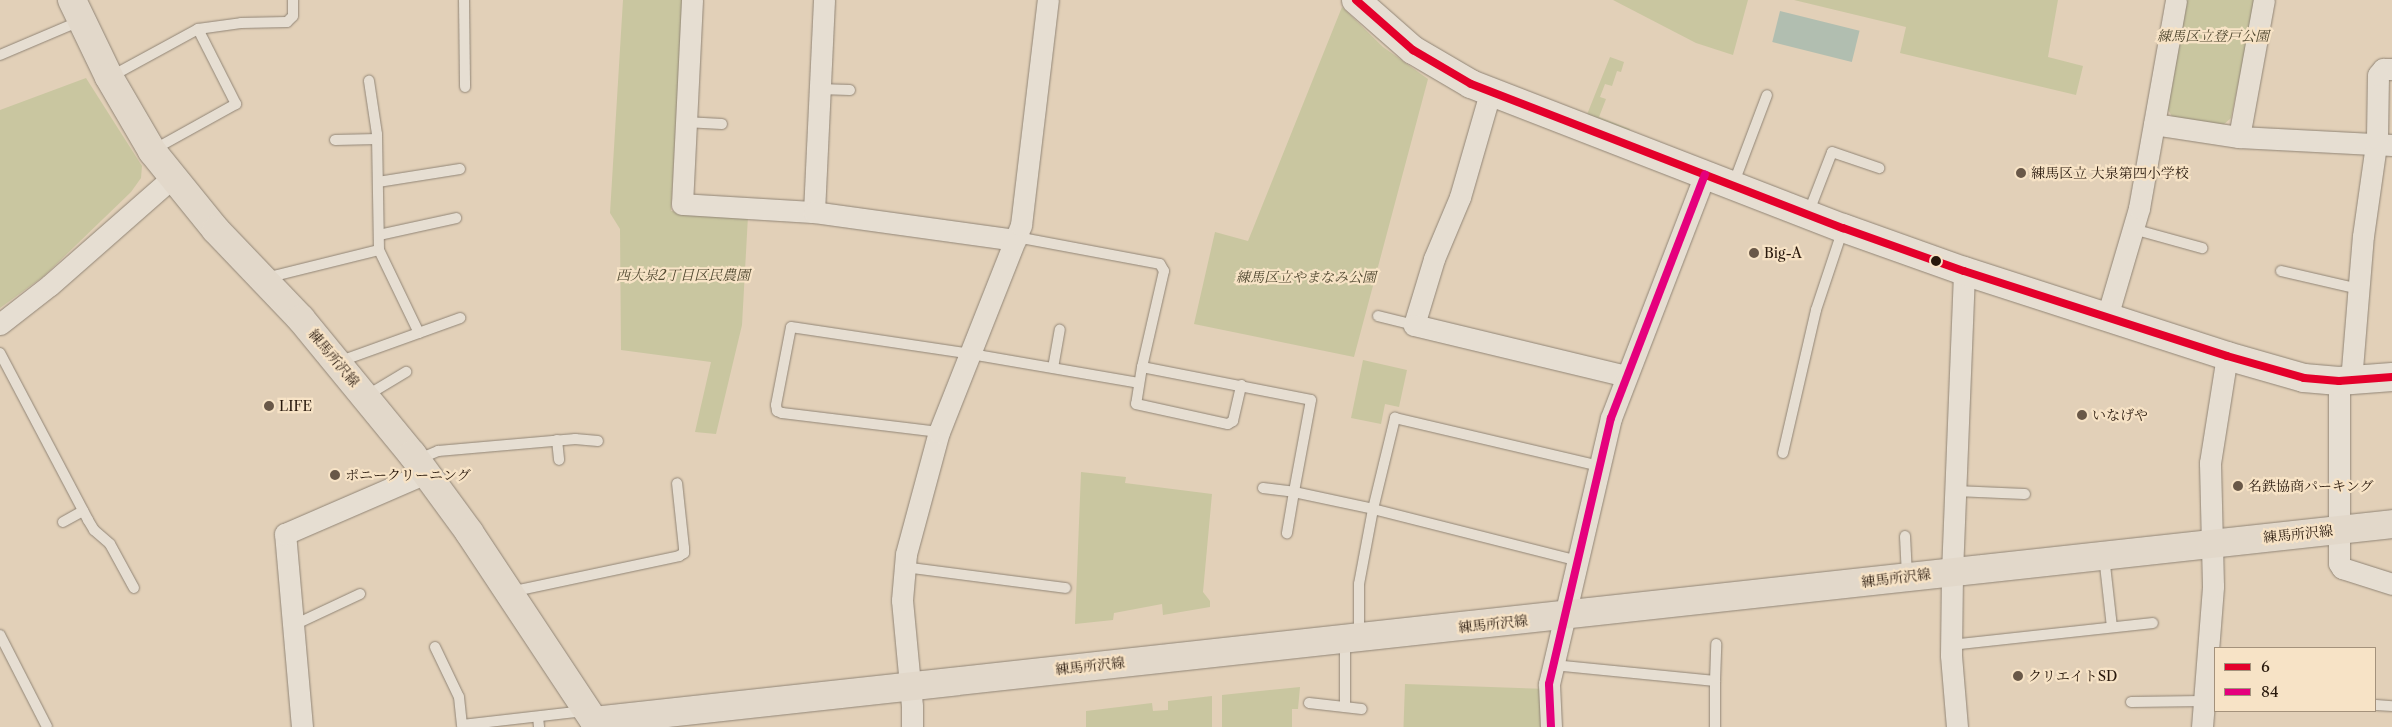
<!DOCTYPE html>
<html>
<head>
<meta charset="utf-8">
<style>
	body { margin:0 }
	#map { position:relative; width:2392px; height:727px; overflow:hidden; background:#e2d0b8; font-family:"Libre Caslon Text","Noto Serif JP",serif }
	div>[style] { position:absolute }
	.green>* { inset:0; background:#c9c6a0; transform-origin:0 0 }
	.water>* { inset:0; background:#b1beb0; transform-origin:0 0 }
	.roads { filter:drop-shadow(0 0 1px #918576) drop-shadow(0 0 1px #918576) }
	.lane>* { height:10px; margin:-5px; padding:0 5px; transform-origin:5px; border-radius:5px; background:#e6ded2 }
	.street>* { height:21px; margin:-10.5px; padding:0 10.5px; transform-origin:10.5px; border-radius:10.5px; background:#e6ded2 }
	.secondary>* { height:28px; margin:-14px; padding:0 14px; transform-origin:14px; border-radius:14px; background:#e6ded2 }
	.primary>* { height:28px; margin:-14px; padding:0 14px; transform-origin:14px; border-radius:14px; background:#e2d8ca }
	.bus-1>* { height:8px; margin:-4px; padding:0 4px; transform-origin:4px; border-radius:4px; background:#e4002b }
	.bus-2>* { height:8px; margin:-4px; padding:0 4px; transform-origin:4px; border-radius:4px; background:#e5007d }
	.dots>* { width:14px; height:14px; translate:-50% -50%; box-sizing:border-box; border:2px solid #f7e3c6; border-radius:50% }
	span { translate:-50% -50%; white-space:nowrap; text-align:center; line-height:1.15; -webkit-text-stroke:4.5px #f7e3c6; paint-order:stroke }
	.park-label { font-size:14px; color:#524a32; font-style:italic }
	.poi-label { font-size:14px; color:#28180c }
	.left { translate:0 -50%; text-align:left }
	.street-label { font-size:14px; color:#28180c }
	.legend { position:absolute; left:2214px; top:647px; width:162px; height:65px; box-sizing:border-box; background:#f7e3c6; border:1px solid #a4927c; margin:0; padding:6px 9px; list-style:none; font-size:15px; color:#28180c }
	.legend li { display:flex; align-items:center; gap:10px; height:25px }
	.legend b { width:25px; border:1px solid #a4927c }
</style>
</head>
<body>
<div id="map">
	<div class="green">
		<i style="clip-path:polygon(623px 0,683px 0,671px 211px,748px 216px,742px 325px,716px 434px,695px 432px,711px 362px,621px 350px,620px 229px,610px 213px)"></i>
		<i style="clip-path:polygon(1613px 0,1748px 0,1733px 55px,1696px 43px)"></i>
		<i style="clip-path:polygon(1794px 0,2058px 0,2048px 57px,2083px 66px,2076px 95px,1900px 53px,1906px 27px)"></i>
		<i style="clip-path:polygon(2185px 0,2256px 0,2231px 118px,2223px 125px,2173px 118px,2164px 103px)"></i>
		<i style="clip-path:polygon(1342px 7px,1383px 47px,1428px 79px,1354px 357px,1194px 324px,1215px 232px,1248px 241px)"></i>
		<i style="clip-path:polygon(1610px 57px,1624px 62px,1621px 72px,1617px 71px,1612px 86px,1605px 84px,1600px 97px,1606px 99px,1599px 117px,1630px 129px,1629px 133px,1586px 117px)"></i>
		<i style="clip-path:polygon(86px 78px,142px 166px,141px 178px,131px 192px,44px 276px,0 308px,0 110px)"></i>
		<i style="clip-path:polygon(1363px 360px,1407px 370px,1399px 407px,1385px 404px,1381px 424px,1351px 418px)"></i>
		<i style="clip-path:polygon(1081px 472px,1126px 477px,1125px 483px,1212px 494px,1203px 592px,1210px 601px,1210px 607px,1163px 615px,1162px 604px,1114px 613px,1113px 620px,1075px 624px)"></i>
		<i style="left:1405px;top:684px;width:137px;height:43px;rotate:2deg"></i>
		<i style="clip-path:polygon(1300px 687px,1298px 709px,1292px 709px,1292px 727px,1222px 727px,1222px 695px)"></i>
		<i style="clip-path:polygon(1212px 696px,1212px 727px,1086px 727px,1086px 711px,1152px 703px,1153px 711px,1168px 710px,1168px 701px)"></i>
	</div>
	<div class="water">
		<i style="left:1780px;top:11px;width:82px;height:32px;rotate:14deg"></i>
	</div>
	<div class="roads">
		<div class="lane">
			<i style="left:464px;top:0;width:87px;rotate:89.3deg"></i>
			<i style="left:0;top:55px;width:87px;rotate:-23deg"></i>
			<i style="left:110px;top:77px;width:100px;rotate:-28.6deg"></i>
			<i style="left:198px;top:29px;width:43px;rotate:-7.9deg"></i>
			<i style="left:241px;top:23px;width:46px;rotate:-1.2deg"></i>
			<i style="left:287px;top:22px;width:8px;rotate:-45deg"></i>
			<i style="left:293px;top:16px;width:16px;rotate:-90deg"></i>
			<i style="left:819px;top:89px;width:31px;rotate:2deg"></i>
			<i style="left:685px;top:122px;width:37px;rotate:3deg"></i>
			<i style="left:335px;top:140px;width:42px;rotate:-1.4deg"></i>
			<i style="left:153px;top:150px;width:95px;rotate:-29deg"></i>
			<i style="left:236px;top:104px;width:84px;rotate:-116.9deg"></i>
			<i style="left:378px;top:182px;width:83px;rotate:-9deg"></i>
			<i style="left:1733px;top:185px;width:96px;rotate:-69.3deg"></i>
			<i style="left:1808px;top:214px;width:66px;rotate:-68.8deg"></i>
			<i style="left:1832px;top:152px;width:50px;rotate:18.8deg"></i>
			<i style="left:2133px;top:229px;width:72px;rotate:15.4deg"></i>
			<i style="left:379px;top:235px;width:79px;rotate:-12.4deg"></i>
			<i style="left:1015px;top:240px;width:12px;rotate:-5deg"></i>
			<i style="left:1027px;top:239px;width:135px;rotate:10.6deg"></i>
			<i style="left:1160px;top:264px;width:8px;rotate:60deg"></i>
			<i style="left:1164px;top:271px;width:98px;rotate:102.9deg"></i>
			<i style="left:1142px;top:367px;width:172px;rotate:11deg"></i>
			<i style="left:1311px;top:400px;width:94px;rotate:100.5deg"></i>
			<i style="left:1294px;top:492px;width:81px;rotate:12.1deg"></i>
			<i style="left:1373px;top:509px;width:211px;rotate:14.2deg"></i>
			<i style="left:379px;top:250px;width:92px;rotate:64.3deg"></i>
			<i style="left:2281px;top:271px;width:80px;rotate:13deg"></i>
			<i style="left:266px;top:278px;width:116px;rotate:-13.9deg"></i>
			<i style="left:379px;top:250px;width:116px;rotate:-91deg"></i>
			<i style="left:377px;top:134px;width:54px;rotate:-98.6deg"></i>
			<i style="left:1378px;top:316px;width:37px;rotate:14deg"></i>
			<i style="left:0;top:353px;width:189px;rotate:62.2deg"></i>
			<i style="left:88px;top:520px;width:12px;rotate:59deg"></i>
			<i style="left:94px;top:530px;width:21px;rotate:41deg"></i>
			<i style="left:110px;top:544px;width:50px;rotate:61.4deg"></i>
			<i style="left:338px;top:362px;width:130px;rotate:-19.8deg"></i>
			<i style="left:1142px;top:367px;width:37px;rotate:99deg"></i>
			<i style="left:1136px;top:404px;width:94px;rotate:12.3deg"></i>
			<i style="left:1228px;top:424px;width:6px;rotate:-31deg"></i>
			<i style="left:1233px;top:421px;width:37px;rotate:-77deg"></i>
			<i style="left:1053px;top:368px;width:39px;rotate:-80deg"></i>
			<i style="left:366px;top:396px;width:47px;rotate:-31deg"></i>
			<i style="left:939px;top:432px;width:158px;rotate:-173.1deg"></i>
			<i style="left:782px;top:413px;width:5px;rotate:-158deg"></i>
			<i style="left:777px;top:411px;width:6px;rotate:-99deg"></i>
			<i style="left:776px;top:405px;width:79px;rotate:-79.1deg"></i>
			<i style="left:791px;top:327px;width:182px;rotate:8.5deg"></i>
			<i style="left:971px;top:354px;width:170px;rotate:9.8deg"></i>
			<i style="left:557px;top:440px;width:20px;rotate:84deg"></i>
			<i style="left:1783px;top:453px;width:147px;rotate:-77deg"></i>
			<i style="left:1816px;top:310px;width:85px;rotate:-71.6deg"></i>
			<i style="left:419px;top:459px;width:21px;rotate:-23deg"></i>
			<i style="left:438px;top:451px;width:138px;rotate:-5deg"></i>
			<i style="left:575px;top:439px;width:23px;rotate:5deg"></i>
			<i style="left:1263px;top:488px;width:31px;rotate:7deg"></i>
			<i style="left:1294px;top:492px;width:42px;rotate:99.7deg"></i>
			<i style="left:1955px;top:491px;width:70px;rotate:2.5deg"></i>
			<i style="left:63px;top:522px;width:23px;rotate:-29deg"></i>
			<i style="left:1905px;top:536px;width:40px;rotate:87.1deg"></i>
			<i style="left:2104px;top:556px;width:71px;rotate:83.6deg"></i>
			<i style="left:904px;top:567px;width:163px;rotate:7.4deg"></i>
			<i style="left:510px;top:592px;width:173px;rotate:-12deg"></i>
			<i style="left:679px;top:556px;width:6px;rotate:-31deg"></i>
			<i style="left:684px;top:553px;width:5px;rotate:-90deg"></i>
			<i style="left:684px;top:548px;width:65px;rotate:-96.1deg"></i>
			<i style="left:294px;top:625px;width:73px;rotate:-25.2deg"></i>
			<i style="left:0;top:635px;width:103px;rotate:62.9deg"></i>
			<i style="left:1359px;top:637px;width:53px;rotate:-90deg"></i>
			<i style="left:1359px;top:584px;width:76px;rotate:-79.4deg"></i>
			<i style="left:1373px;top:509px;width:94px;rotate:-76.4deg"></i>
			<i style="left:1395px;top:418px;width:210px;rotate:13.2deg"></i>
			<i style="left:1951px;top:645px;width:203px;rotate:-6.2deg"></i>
			<i style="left:435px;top:647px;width:55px;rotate:64.4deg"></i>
			<i style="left:459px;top:697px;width:28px;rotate:84deg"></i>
			<i style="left:462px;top:725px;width:123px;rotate:-6.5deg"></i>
			<i style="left:1553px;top:665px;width:163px;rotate:5.6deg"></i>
			<i style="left:1715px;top:681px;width:46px;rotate:90deg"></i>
			<i style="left:1715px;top:681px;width:37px;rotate:-88deg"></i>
			<i style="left:2131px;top:702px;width:72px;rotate:-0.8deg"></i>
			<i style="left:1309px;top:703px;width:53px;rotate:6.5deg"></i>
			<i style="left:2376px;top:705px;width:16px;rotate:4deg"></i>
			<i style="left:1345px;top:707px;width:68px;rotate:-90deg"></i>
			<i style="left:538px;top:717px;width:10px;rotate:84deg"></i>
		</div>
		<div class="street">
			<i style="left:692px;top:0;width:204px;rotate:92.8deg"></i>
			<i style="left:682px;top:204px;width:132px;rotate:3.5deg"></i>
			<i style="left:824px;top:0;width:212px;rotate:92.7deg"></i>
			<i style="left:814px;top:212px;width:203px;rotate:7.9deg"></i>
			<i style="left:1490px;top:93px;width:108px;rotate:106.1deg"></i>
			<i style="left:1460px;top:197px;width:67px;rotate:112.8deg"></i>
			<i style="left:1434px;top:259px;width:69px;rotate:106.9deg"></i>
			<i style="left:1414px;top:325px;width:218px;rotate:13.5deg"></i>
			<i style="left:2154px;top:124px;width:86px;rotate:8.7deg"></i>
			<i style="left:2239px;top:137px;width:153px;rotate:3deg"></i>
			<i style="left:2239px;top:137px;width:139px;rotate:-79.7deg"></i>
			<i style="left:2107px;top:317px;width:114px;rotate:-73.6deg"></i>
			<i style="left:2139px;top:208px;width:211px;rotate:-79.9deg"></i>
			<i style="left:0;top:324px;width:63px;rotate:-38deg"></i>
			<i style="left:50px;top:285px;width:162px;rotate:-41.3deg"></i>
			<i style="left:2339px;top:381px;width:182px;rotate:90deg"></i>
			<i style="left:2339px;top:563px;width:6px;rotate:59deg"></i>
			<i style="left:2342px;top:568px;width:52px;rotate:17.7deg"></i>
			<i style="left:2351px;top:381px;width:145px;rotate:-85.3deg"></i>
			<i style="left:2363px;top:236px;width:99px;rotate:-81.9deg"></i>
			<i style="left:2377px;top:138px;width:63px;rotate:-89.1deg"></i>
			<i style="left:2378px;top:75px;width:8px;rotate:-50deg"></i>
			<i style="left:2383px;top:69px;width:9px"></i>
			<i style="left:302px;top:727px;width:194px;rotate:-95deg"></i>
			<i style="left:285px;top:534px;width:154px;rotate:-23.4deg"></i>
			<i style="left:912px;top:727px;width:21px;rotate:-90deg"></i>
			<i style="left:912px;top:706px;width:106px;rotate:-95.4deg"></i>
			<i style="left:902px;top:600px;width:46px;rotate:-85deg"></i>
			<i style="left:906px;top:554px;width:126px;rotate:-74.9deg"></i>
			<i style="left:939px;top:432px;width:223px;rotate:-68.4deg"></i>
			<i style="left:1021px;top:225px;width:227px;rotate:-83.2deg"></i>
			<i style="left:1551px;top:727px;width:43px;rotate:-92.7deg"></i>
			<i style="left:1549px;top:684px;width:273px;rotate:-76.9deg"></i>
			<i style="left:1611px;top:418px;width:261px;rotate:-68.9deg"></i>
			<i style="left:1957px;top:727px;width:72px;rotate:-94.8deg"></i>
			<i style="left:1951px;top:655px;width:83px;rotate:-89.3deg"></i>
			<i style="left:1952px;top:572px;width:301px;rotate:-87.7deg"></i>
			<i style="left:2202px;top:727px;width:141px;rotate:-85.5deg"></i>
			<i style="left:2213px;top:586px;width:123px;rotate:-91.4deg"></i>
			<i style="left:2210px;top:463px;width:108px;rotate:-81deg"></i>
		</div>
		<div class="secondary">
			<i style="left:1356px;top:0;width:76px;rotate:41.3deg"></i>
			<i style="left:1413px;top:50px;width:67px;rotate:30.4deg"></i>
			<i style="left:1471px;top:84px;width:399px;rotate:21.2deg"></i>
			<i style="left:1843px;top:228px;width:128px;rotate:19.6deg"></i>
			<i style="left:1964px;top:271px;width:276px;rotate:17.9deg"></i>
			<i style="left:2227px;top:356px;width:80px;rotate:15.9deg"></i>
			<i style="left:2304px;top:378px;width:35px;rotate:5deg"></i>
			<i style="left:2339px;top:381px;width:53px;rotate:-4.3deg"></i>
		</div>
		<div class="primary">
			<i style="left:72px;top:0;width:85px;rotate:64.3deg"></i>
			<i style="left:109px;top:77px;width:86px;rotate:59.8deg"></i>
			<i style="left:152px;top:151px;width:102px;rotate:51deg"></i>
			<i style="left:216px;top:230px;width:123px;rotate:46.3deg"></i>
			<i style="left:301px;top:319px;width:175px;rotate:50.6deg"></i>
			<i style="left:412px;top:454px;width:97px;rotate:53.8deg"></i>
			<i style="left:469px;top:532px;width:234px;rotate:56.5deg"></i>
			<i style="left:594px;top:721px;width:1809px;rotate:-6.25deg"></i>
		</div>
	</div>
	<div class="bus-1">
		<i style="left:1356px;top:0;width:76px;rotate:41.3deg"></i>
		<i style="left:1413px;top:50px;width:67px;rotate:30.4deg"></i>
		<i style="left:1471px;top:84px;width:399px;rotate:21.2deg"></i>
		<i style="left:1843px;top:228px;width:128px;rotate:19.6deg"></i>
		<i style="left:1964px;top:271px;width:276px;rotate:17.9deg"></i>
		<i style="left:2227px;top:356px;width:80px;rotate:15.9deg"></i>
		<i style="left:2304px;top:378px;width:35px;rotate:5deg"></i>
		<i style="left:2339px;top:381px;width:53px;rotate:-4.3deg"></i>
	</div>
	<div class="bus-2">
		<i style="left:1551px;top:727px;width:43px;rotate:-92.7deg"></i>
		<i style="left:1549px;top:684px;width:273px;rotate:-76.9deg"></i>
		<i style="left:1611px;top:418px;width:261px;rotate:-68.9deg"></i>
	</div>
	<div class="dots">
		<i style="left:2021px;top:173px;background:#695848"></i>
		<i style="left:1754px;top:253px;background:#695848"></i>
		<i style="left:1936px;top:261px;background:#28180c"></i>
		<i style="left:269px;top:406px;background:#695848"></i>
		<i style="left:2082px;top:415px;background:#695848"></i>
		<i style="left:335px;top:475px;background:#695848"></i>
		<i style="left:2238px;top:486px;background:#695848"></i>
		<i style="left:2018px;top:676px;background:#695848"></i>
	</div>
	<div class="park-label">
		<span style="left:2213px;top:36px">練馬区立登戸公園</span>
		<span style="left:683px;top:275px">西大泉2丁目区民農園</span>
		<span style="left:1306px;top:277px">練馬区立やまなみ公園</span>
	</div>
	<div class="poi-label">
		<span class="left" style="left:2031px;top:173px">練馬区立 大泉第四小学校</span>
		<span class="left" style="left:1764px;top:253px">Big-A</span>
		<span class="left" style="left:279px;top:406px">LIFE</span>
		<span class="left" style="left:2092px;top:415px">いなげや</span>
		<span class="left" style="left:345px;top:475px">ポニークリーニング</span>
		<span class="left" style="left:2248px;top:486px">名鉄協商パーキング</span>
		<span class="left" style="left:2028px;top:676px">クリエイトSD</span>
	</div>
	<div class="street-label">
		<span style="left:334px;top:358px;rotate:50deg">練馬所沢線</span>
		<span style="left:2298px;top:534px;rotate:-6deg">練馬所沢線</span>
		<span style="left:1896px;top:578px;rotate:-7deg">練馬所沢線</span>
		<span style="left:1493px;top:624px;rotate:-6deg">練馬所沢線</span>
		<span style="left:1090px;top:666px;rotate:-6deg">練馬所沢線</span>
	</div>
	<ul class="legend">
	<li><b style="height:6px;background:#e4002b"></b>6</li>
	<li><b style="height:6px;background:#e5007d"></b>84</li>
	</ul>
</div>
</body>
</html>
